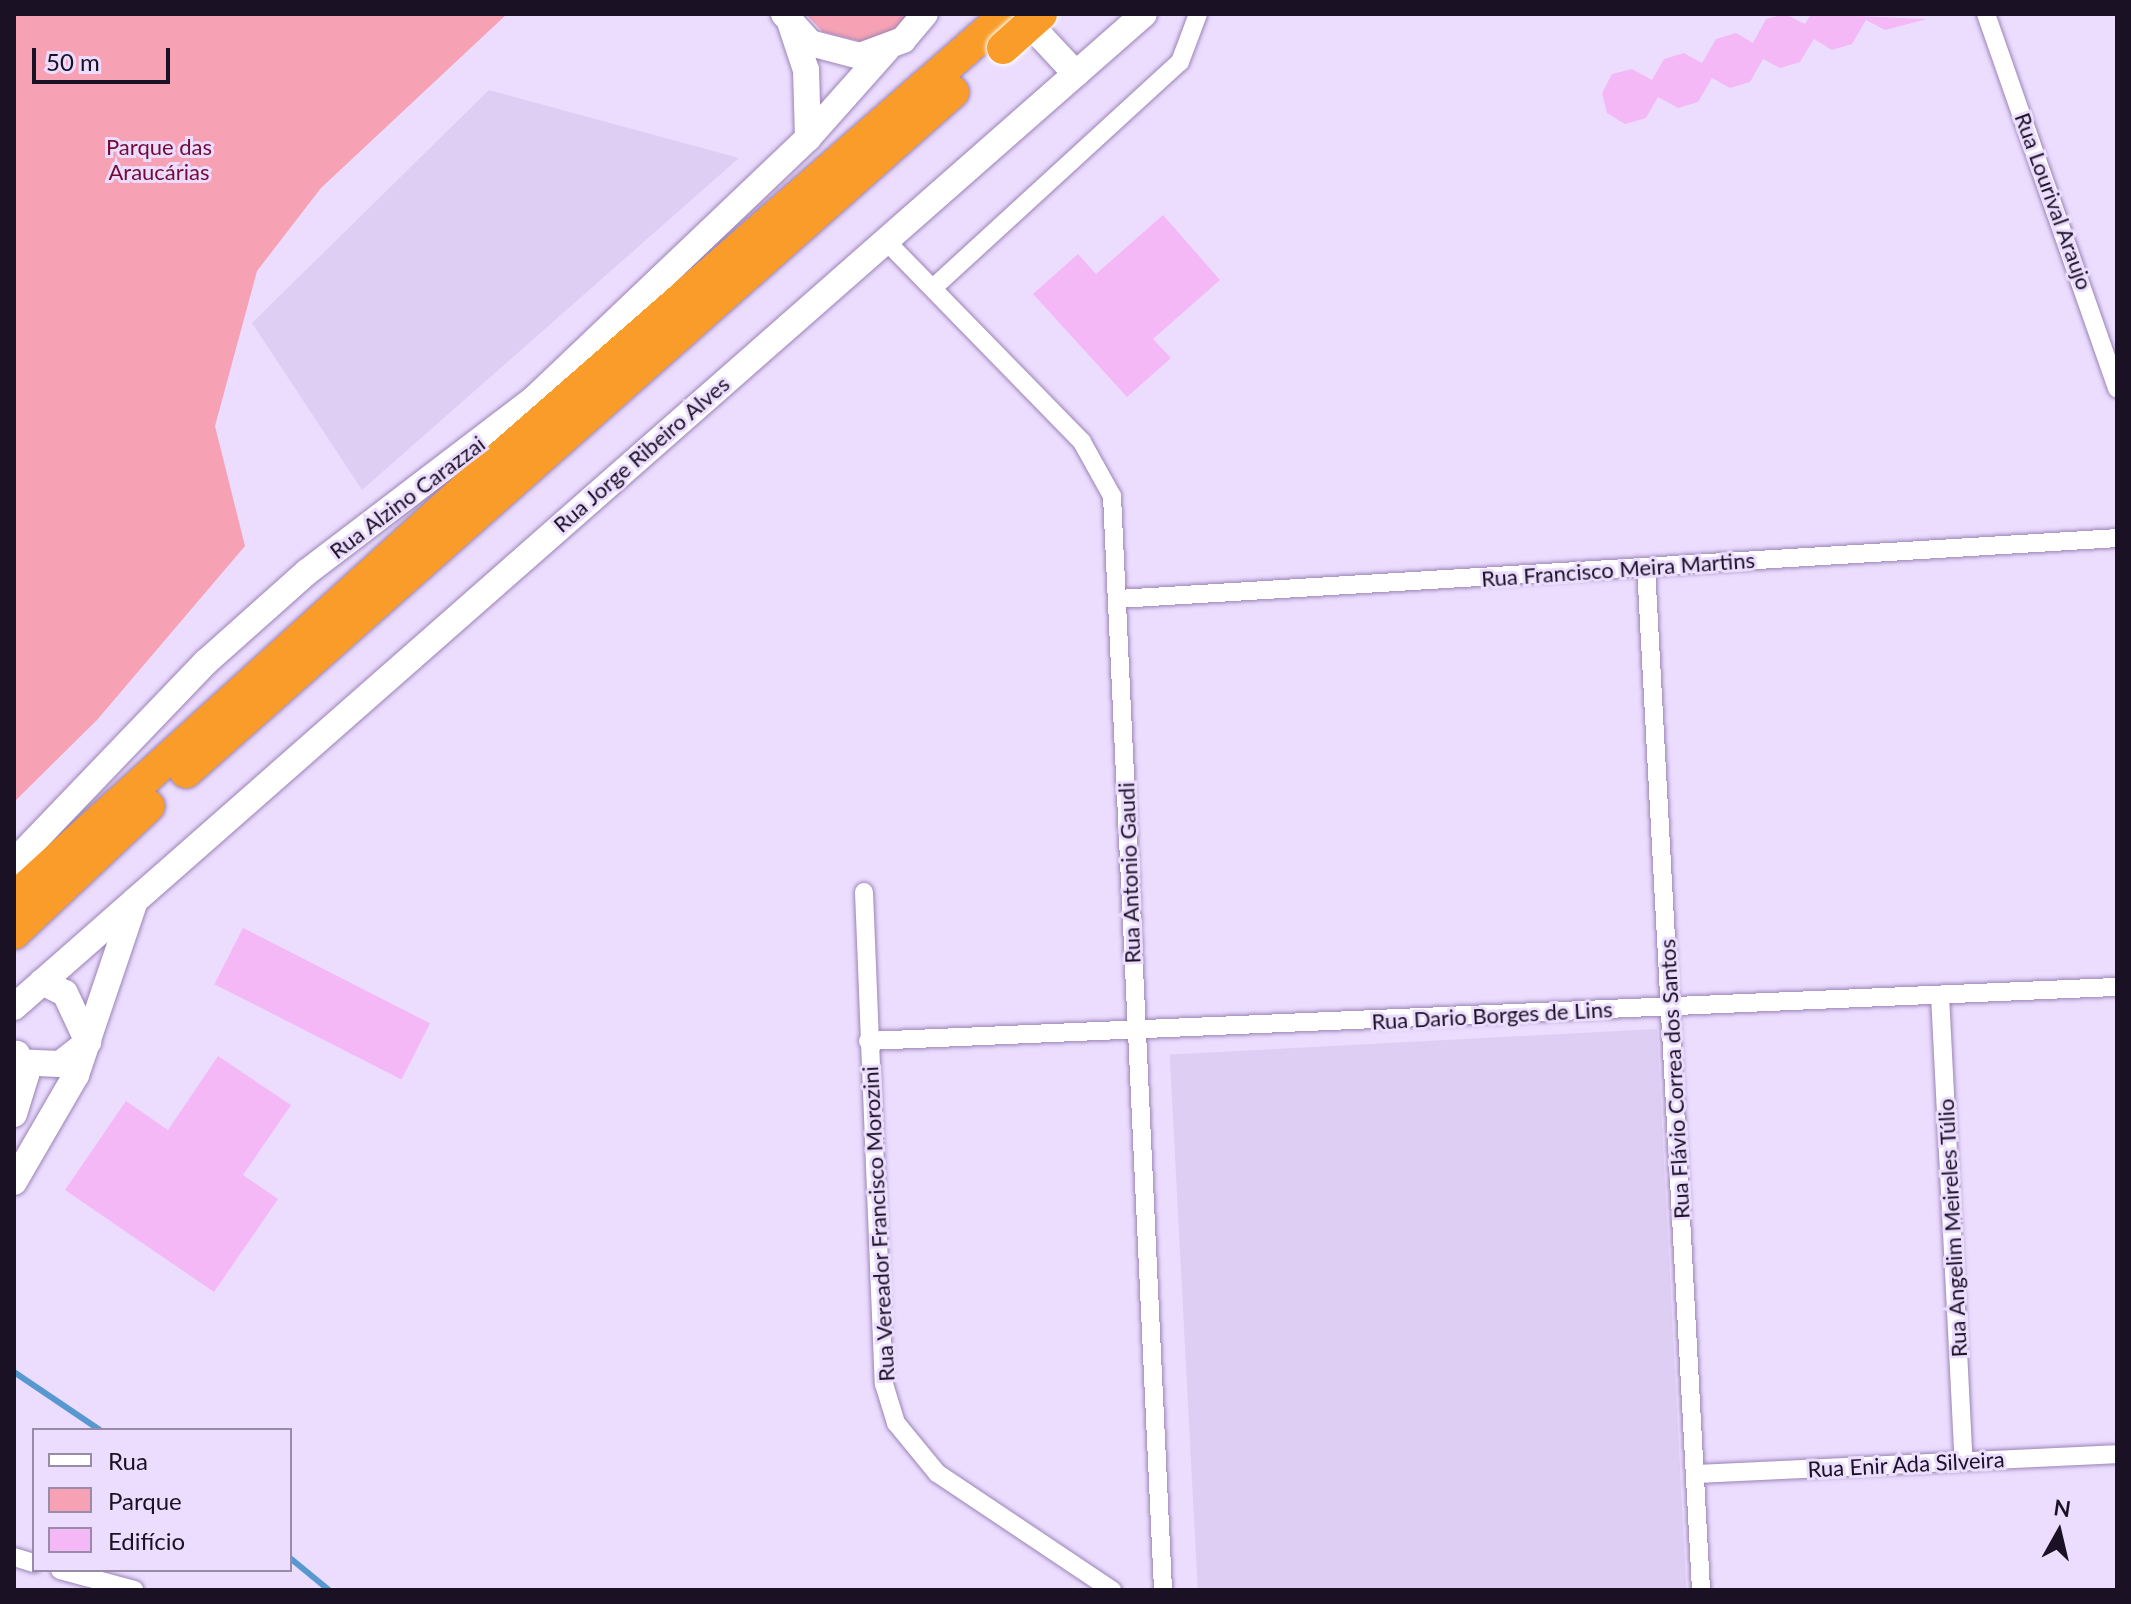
<!DOCTYPE html>
<html>
<head>
<meta charset="utf-8">
<style>
	body { margin:0 }
	#map { position:relative; width:2131px; height:1604px; overflow:hidden; background:#ecddff; font-family:Lato,sans-serif }
	div>[style] { position:absolute }
	.built>* { inset:0; background:#decef3; transform-origin:0 0 }
	.green>* { inset:0; background:#f6a2b4 }
	.stream>* { height:6px; margin:-3px; padding:0 3px; transform-origin:3px; border-radius:3px; background:#5698cf }
	.building>* { inset:0; background:#f4b8f6; transform-origin:0 0 }
	.roads { filter:drop-shadow(0 0 2px #9b83b6) drop-shadow(0 0 2px #9b83b6) }
	.street>* { height:18px; margin:-9px; padding:0 9px; transform-origin:9px; border-radius:9px; background:#fff }
	.secondary>* { height:26px; margin:-13px; padding:0 13px; transform-origin:13px; border-radius:13px; background:#fff }
	.highway>* { height:32px; margin:-16px; padding:0 16px; transform-origin:16px; border-radius:16px; background:#f99c29 }
	.bridges { filter:drop-shadow(0 0 2px #fff) drop-shadow(0 0 2px #fff) }
	.highway-bridge>* { height:32px; margin:-16px; padding:0 16px; transform-origin:16px; border-radius:16px; background:#f99c29 }
	span { translate:-50% -50%; white-space:nowrap; text-align:center; line-height:1.15; -webkit-text-stroke:6px #ecddff; paint-order:stroke }
	.park-label { font-size:22px; color:#730b34 }
	.street-label { font-size:22px; color:#1a1124 }
	.frame { position:absolute; inset:0; border:16px solid #1a1124; pointer-events:none }
	.legend { position:absolute; left:32px; top:1428px; width:260px; height:144px; box-sizing:border-box; background:#ecddff; border:2px solid #988ba7; margin:0; padding:10px 14px; list-style:none; font-size:24px; color:#1a1124 }
	.legend li { display:flex; align-items:center; gap:16px; height:40px }
	.legend b { width:40px; border:2px solid #988ba7 }
	.north { position:absolute; left:2019px; top:1492px; width:80px; height:80px; -webkit-text-stroke:6px #ecddff; paint-order:stroke; rotate:8deg; font-size:22px; font-weight:700; line-height:32px; text-align:center; color:#1a1124 }
	.north::after { content:''; display:block; margin:auto; width:28px; height:36px; background:#1a1124; clip-path:polygon(50% 0,100% 100%,50% 72%,0 100%) }
	.scale { position:absolute; left:32px; top:48px; width:138px; height:36px; box-sizing:border-box; border:4px solid #1a1124; border-top:0; padding-left:10px; font-size:24px; line-height:28px; white-space:nowrap; color:#1a1124; -webkit-text-stroke:6px #ecddff; paint-order:stroke }
</style>
</head>
<body>
<div id="map">
	<div class="built">
		<i style="clip-path:polygon(489px 90px,739px 158px,362px 490px,252px 323px)"></i>
		<i style="left:1657px;top:1029px;width:562px;height:488px;rotate:87deg"></i>
	</div>
	<div class="green">
		<i style="clip-path:polygon(14px 14px,507px 14px,321px 188px,257px 271px,215px 426px,245px 546px,97px 720px,14px 802px)"></i>
		<i style="clip-path:polygon(806px 14px,912px 14px,884px 37px,864px 42px,823px 32px)"></i>
	</div>
	<div class="stream">
		<i style="left:14px;top:1372px;width:104px;rotate:34deg"></i>
		<i style="left:290px;top:1558px;width:50px;rotate:39.4deg"></i>
	</div>
	<div class="building">
		<i style="clip-path:polygon(1785px 14px,1805px 24px,1811px 14px,1927px 19px,1885px 30px,1866px 20px,1852px 44px,1832px 50px,1814px 39px,1800px 62px,1780px 68px,1763px 59px,1750px 82px,1730px 88px,1712px 78px,1698px 102px,1678px 108px,1658px 97px,1646px 118px,1625px 124px,1607px 113px,1602px 93px,1612px 74px,1632px 69px,1652px 80px,1664px 59px,1684px 53px,1702px 63px,1716px 39px,1736px 33px,1753px 43px,1766px 19px)"></i>
		<i style="clip-path:polygon(1163px 215px,1220px 280px,1153px 339px,1171px 358px,1127px 397px,1033px 294px,1078px 254px,1096px 274px)"></i>
		<i style="left:243px;top:928px;width:210px;height:63px;rotate:27deg"></i>
		<i style="clip-path:polygon(218px 1056px,291px 1105px,243px 1175px,278px 1199px,214px 1292px,65px 1190px,126px 1101px,168px 1130px)"></i>
	</div>
	<div class="roads">
		<div class="street">
			<i style="left:1986px;top:14px;width:397px;rotate:70.7deg"></i>
			<i style="left:888px;top:243px;width:278px;rotate:45.7deg"></i>
			<i style="left:1082px;top:442px;width:62px;rotate:60.9deg"></i>
			<i style="left:1112px;top:496px;width:1095px;rotate:87.33deg"></i>
			<i style="left:933px;top:288px;width:335px;rotate:-42.5deg"></i>
			<i style="left:1180px;top:62px;width:51px;rotate:-69.4deg"></i>
			<i style="left:1646px;top:567px;width:1024px;rotate:86.92deg"></i>
			<i style="left:1118px;top:599px;width:1001px;rotate:-3.49deg"></i>
			<i style="left:864px;top:892px;width:492px;rotate:87.7deg"></i>
			<i style="left:884px;top:1384px;width:41px;rotate:72.9deg"></i>
			<i style="left:896px;top:1423px;width:65px;rotate:50.6deg"></i>
			<i style="left:937px;top:1473px;width:211px;rotate:33.8deg"></i>
			<i style="left:1940px;top:995px;width:467px;rotate:87.1deg"></i>
			<i style="left:868px;top:1041px;width:1250px;rotate:-2.48deg"></i>
			<i style="left:1695px;top:1474px;width:422px;rotate:-2.7deg"></i>
			<i style="left:14px;top:1557px;width:21px;rotate:17deg"></i>
			<i style="left:60px;top:1570px;width:77px;rotate:15.1deg"></i>
		</div>
		<div class="secondary">
			<i style="left:784px;top:14px;width:39px;rotate:48deg"></i>
			<i style="left:810px;top:43px;width:52px;rotate:14.6deg"></i>
			<i style="left:860px;top:56px;width:46px;rotate:-20.4deg"></i>
			<i style="left:903px;top:40px;width:34px;rotate:-50deg"></i>
			<i style="left:1020px;top:14px;width:82px;rotate:47deg"></i>
			<i style="left:791px;top:25px;width:47px;rotate:71.6deg"></i>
			<i style="left:806px;top:70px;width:68px;rotate:88.3deg"></i>
			<i style="left:14px;top:862px;width:277px;rotate:-46.2deg"></i>
			<i style="left:206px;top:662px;width:135px;rotate:-41.7deg"></i>
			<i style="left:307px;top:572px;width:287px;rotate:-37.3deg"></i>
			<i style="left:535px;top:398px;width:377px;rotate:-43.6deg"></i>
			<i style="left:808px;top:138px;width:118px;rotate:-48.4deg"></i>
			<i style="left:42px;top:982px;width:25px;rotate:26deg"></i>
			<i style="left:65px;top:993px;width:54px;rotate:64.9deg"></i>
			<i style="left:14px;top:1007px;width:1504px;rotate:-41.31deg"></i>
			<i style="left:14px;top:1062px;width:46px;rotate:2.5deg"></i>
			<i style="left:60px;top:1064px;width:36px;rotate:-38deg"></i>
			<i style="left:14px;top:1114px;width:41px;rotate:-72.9deg"></i>
			<i style="left:26px;top:1075px;width:23px;rotate:-113deg"></i>
			<i style="left:14px;top:1182px;width:124px;rotate:-59.9deg"></i>
			<i style="left:76px;top:1075px;width:184px;rotate:-71.3deg"></i>
		</div>
		<div class="highway">
			<i style="left:186px;top:772px;width:1025px;rotate:-41.56deg"></i>
			<i style="left:14px;top:898px;width:656px;rotate:-42.22deg"></i>
			<i style="left:500px;top:457px;width:673px;rotate:-41.15deg"></i>
			<i style="left:14px;top:933px;width:185px;rotate:-43.3deg"></i>
		</div>
	</div>
	<div class="bridges">
		<div class="highway-bridge">
			<i style="left:1003px;top:48px;width:51px;rotate:-41.8deg"></i>
		</div>
	</div>
	<div class="park-label">
		<span style="left:159px;top:159px">Parque das<br>Araucárias</span>
	</div>
	<div class="street-label">
		<span style="left:2054px;top:201px;rotate:70deg">Rua Lourival Araujo</span>
		<span style="left:641px;top:454px;rotate:-41deg">Rua Jorge Ribeiro Alves</span>
		<span style="left:407px;top:497px;rotate:-37deg">Rua Alzino Carazzai</span>
		<span style="left:1618px;top:569px;rotate:-4deg">Rua Francisco Meira Martins</span>
		<span style="left:1129px;top:873px;rotate:-92deg">Rua Antonio Gaudi</span>
		<span style="left:1492px;top:1015px;rotate:-3deg">Rua Dario Borges de Lins</span>
		<span style="left:1674px;top:1079px;rotate:-93deg">Rua Flávio Correa dos Santos</span>
		<span style="left:878px;top:1224px;rotate:-93deg">Rua Vereador Francisco Morozini</span>
		<span style="left:1952px;top:1228px;rotate:-93deg">Rua Angelim Meireles Túlio</span>
		<span style="left:1906px;top:1464px;rotate:-3deg">Rua Enir Ada Silveira</span>
	</div>
	<div class="frame"></div>
	<ul class="legend">
	<li><b style="height:10px;background:#fff"></b>Rua</li>
	<li><b style="height:22px;background:#f6a2b4"></b>Parque</li>
	<li><b style="height:22px;background:#f4b8f6"></b>Edifício</li>
	</ul>
	<div class="north">N</div>
	<div class="scale">50 m</div>
</div>
</body>
</html>
